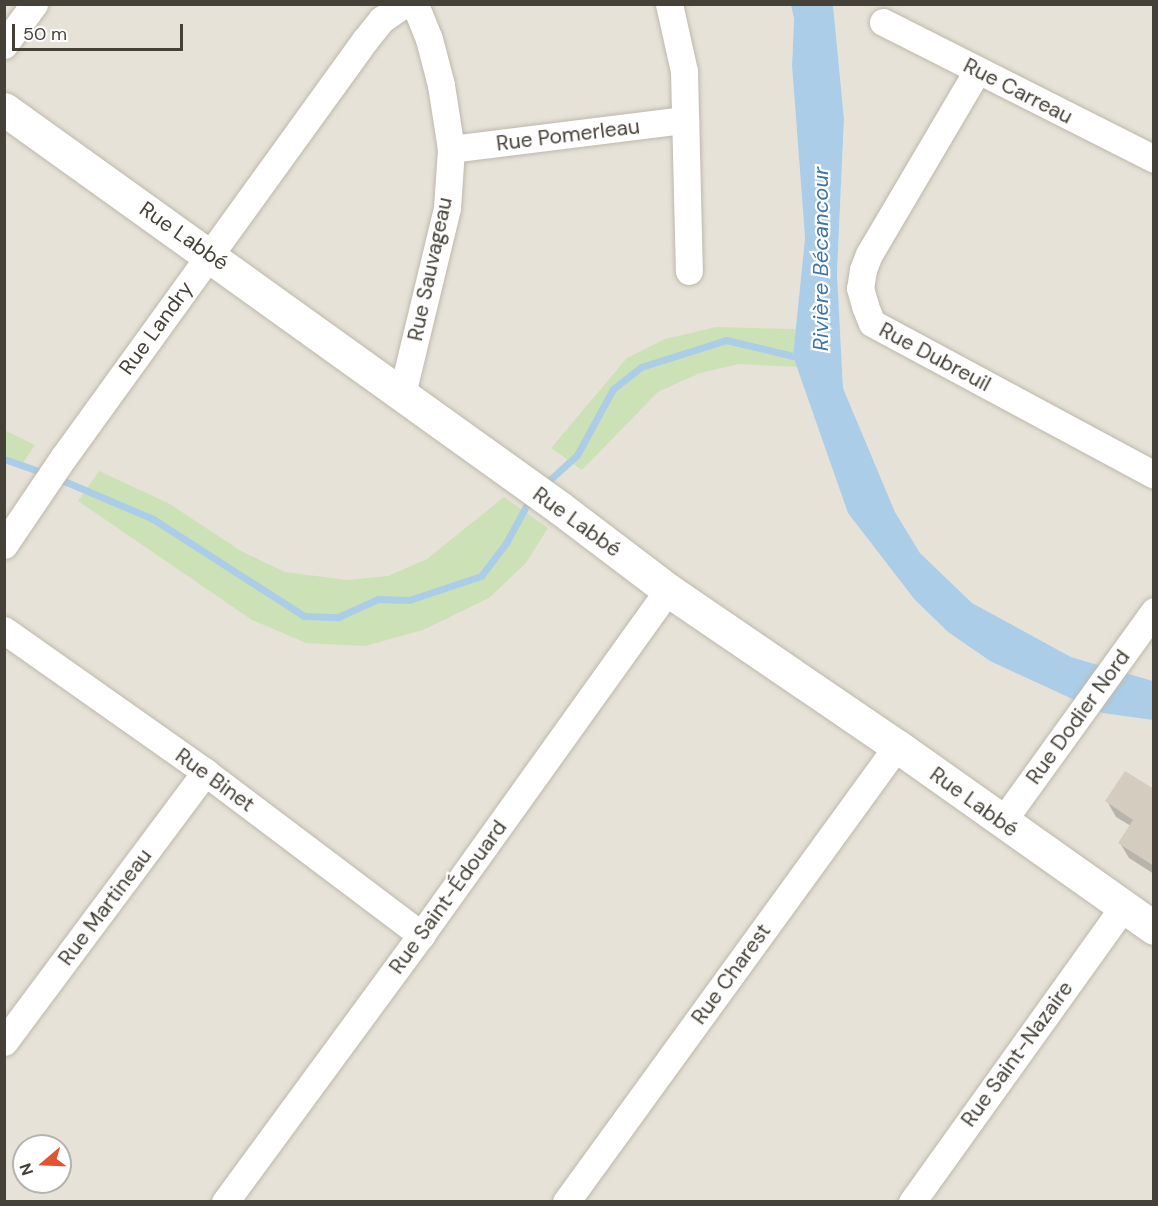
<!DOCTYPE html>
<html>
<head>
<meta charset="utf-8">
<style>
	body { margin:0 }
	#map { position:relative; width:1158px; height:1206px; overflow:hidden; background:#f2f0e9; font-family:"DM Sans",sans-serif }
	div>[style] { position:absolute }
	.residential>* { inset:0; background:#e6e2d7 }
	.green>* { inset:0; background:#cce2b6 }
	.water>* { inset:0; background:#accde8 }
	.shadow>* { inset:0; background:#0003 }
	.stream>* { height:7px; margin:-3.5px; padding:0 3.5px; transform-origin:3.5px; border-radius:3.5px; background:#accde8 }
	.building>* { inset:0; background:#d3ccbf }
	.roads { filter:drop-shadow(0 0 2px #bdb8ac) drop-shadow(0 0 2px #bdb8ac) }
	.minor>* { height:27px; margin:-13.5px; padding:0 13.5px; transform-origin:13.5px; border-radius:13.5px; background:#fff }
	.tertiary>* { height:33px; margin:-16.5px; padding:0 16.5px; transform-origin:16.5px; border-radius:16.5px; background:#fff }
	span { translate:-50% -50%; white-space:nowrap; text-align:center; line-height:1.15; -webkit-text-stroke:4.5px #fff; paint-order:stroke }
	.street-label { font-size:21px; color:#454138 }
	.water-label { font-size:22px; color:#3d75a6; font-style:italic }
	.frame { position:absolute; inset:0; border:6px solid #454138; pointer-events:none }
	.north { position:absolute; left:12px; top:1134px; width:60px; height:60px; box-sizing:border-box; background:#fff; border:2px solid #b5b3af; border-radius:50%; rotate:251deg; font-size:16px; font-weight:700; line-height:24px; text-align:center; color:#454138 }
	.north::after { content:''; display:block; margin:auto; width:21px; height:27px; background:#e25330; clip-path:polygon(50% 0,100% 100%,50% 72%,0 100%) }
	.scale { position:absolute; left:12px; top:24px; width:171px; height:27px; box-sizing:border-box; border:3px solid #454138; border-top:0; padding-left:8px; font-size:18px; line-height:21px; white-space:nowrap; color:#454138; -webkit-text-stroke:4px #fff; paint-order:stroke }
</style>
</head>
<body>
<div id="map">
	<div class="residential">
		<i style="clip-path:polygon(evenodd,5px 5px,791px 5px,794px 19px,792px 66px,805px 238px,793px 356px,915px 600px,948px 632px,990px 661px,1153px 720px,1153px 1201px,5px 1202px,5px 5px,24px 1146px,60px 1146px,60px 1182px,24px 1182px,24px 1146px)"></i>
		<i style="clip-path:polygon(833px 5px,1153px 5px,1153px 681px,1071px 657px,972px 603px,920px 553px,895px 512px,843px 388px,837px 273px,844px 119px)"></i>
	</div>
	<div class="green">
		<i style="clip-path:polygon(716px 327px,796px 329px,793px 356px,797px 367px,739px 364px,700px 373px,658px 392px,582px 470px,551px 448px,627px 358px,665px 339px)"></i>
		<i style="clip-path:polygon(4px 430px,35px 445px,22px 464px,5px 459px)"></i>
		<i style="clip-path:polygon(99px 471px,170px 504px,241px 551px,285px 572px,347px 580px,388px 576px,427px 559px,504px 497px,548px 528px,526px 563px,489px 598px,423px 630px,365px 646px,306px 643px,252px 620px,78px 501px)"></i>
	</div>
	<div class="water">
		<i style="clip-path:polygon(791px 5px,833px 5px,844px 119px,837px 273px,843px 388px,895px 512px,920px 553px,972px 603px,1071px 657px,1153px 681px,1153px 720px,1103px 713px,990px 661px,948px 632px,915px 600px,848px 513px,793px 356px,805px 238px,792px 66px,794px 19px)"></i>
	</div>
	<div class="shadow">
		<i style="clip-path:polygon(1154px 791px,1154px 874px,1129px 858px,1120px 843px,1131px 826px,1116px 817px,1107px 801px)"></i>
	</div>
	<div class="stream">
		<i style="left:4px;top:459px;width:46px;rotate:19.2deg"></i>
		<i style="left:57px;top:478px;width:104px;rotate:23.1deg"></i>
		<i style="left:153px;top:519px;width:179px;rotate:32.7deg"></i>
		<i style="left:304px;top:616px;width:34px;rotate:2deg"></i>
		<i style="left:338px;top:617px;width:44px;rotate:-24.2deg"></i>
		<i style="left:378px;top:599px;width:31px;rotate:2deg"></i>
		<i style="left:409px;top:600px;width:76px;rotate:-18.4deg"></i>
		<i style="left:481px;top:576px;width:41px;rotate:-52.9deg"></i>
		<i style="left:506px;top:543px;width:52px;rotate:-61.5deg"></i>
		<i style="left:543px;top:486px;width:46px;rotate:-42.4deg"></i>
		<i style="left:577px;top:455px;width:75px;rotate:-61.4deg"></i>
		<i style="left:613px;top:389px;width:36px;rotate:-38deg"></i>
		<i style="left:641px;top:367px;width:89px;rotate:-17.6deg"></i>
		<i style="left:726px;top:340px;width:69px;rotate:13.4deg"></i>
		<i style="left:793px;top:356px;width:7px;rotate:-16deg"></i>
	</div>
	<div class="building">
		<i style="clip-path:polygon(1125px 771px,1154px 789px,1154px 866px,1118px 843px,1133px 820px,1105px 801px)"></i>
	</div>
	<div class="roads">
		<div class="minor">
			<i style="left:669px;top:4px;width:69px;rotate:77.4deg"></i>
			<i style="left:684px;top:71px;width:200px;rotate:88.6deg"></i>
			<i style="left:883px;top:22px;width:304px;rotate:26.8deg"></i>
			<i style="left:4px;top:45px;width:51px;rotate:-53.8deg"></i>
			<i style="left:977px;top:71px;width:212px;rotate:120.5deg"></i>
			<i style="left:869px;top:254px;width:17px;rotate:111deg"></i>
			<i style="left:863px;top:270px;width:18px;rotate:99deg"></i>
			<i style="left:860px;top:288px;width:19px;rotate:74deg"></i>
			<i style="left:865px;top:306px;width:18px;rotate:68deg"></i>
			<i style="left:872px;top:323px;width:320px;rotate:28.3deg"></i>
			<i style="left:451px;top:149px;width:236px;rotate:-7.1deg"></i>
			<i style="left:402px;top:394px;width:191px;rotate:-76.4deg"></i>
			<i style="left:447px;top:208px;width:59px;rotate:-86.1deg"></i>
			<i style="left:451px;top:149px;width:65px;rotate:-98.9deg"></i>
			<i style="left:441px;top:85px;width:48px;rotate:-104.6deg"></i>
			<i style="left:429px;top:39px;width:38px;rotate:-112deg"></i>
			<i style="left:4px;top:545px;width:105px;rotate:-55.9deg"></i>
			<i style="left:63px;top:458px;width:516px;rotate:-54.15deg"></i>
			<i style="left:365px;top:40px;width:26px;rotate:-51deg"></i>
			<i style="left:381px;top:20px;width:28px;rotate:-35deg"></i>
			<i style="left:4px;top:630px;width:246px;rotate:35.2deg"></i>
			<i style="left:205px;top:772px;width:271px;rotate:37deg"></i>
			<i style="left:1002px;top:822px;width:260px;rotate:-54.2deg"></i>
			<i style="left:4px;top:1042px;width:337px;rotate:-53.3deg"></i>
			<i style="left:225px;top:1202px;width:331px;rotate:-53.7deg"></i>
			<i style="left:421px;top:935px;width:424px;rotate:-54.4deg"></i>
			<i style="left:566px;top:1202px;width:563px;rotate:-54.02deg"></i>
			<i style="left:912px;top:1202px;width:363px;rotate:-54.4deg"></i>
		</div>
		<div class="tertiary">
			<i style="left:4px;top:109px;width:684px;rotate:35.66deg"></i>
			<i style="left:560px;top:508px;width:136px;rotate:37.2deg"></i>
			<i style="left:668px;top:590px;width:277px;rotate:34.3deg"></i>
			<i style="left:897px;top:746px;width:315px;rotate:35.3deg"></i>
		</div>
	</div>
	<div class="street-label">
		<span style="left:1018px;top:91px;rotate:27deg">Rue Carreau</span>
		<span style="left:568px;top:135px;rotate:-7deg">Rue Pomerleau</span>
		<span style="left:184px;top:236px;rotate:35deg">Rue Labbé</span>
		<span style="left:430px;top:269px;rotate:-78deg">Rue Sauvageau</span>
		<span style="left:156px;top:328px;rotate:-54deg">Rue Landry</span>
		<span style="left:935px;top:357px;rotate:28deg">Rue Dubreuil</span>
		<span style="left:577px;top:522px;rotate:36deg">Rue Labbé</span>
		<span style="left:1078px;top:717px;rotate:-54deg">Rue Dodier Nord</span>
		<span style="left:215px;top:780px;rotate:36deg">Rue Binet</span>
		<span style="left:974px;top:802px;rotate:36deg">Rue Labbé</span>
		<span style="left:448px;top:897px;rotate:-54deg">Rue Saint-Édouard</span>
		<span style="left:105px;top:907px;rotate:-53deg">Rue Martineau</span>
		<span style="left:731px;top:974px;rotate:-54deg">Rue Charest</span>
		<span style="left:1017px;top:1054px;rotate:-54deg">Rue Saint-Nazaire</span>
	</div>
	<div class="water-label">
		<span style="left:821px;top:259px;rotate:-90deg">Rivière Bécancour</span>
	</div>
	<div class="frame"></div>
	<div class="north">N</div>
	<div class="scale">50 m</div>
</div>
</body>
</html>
